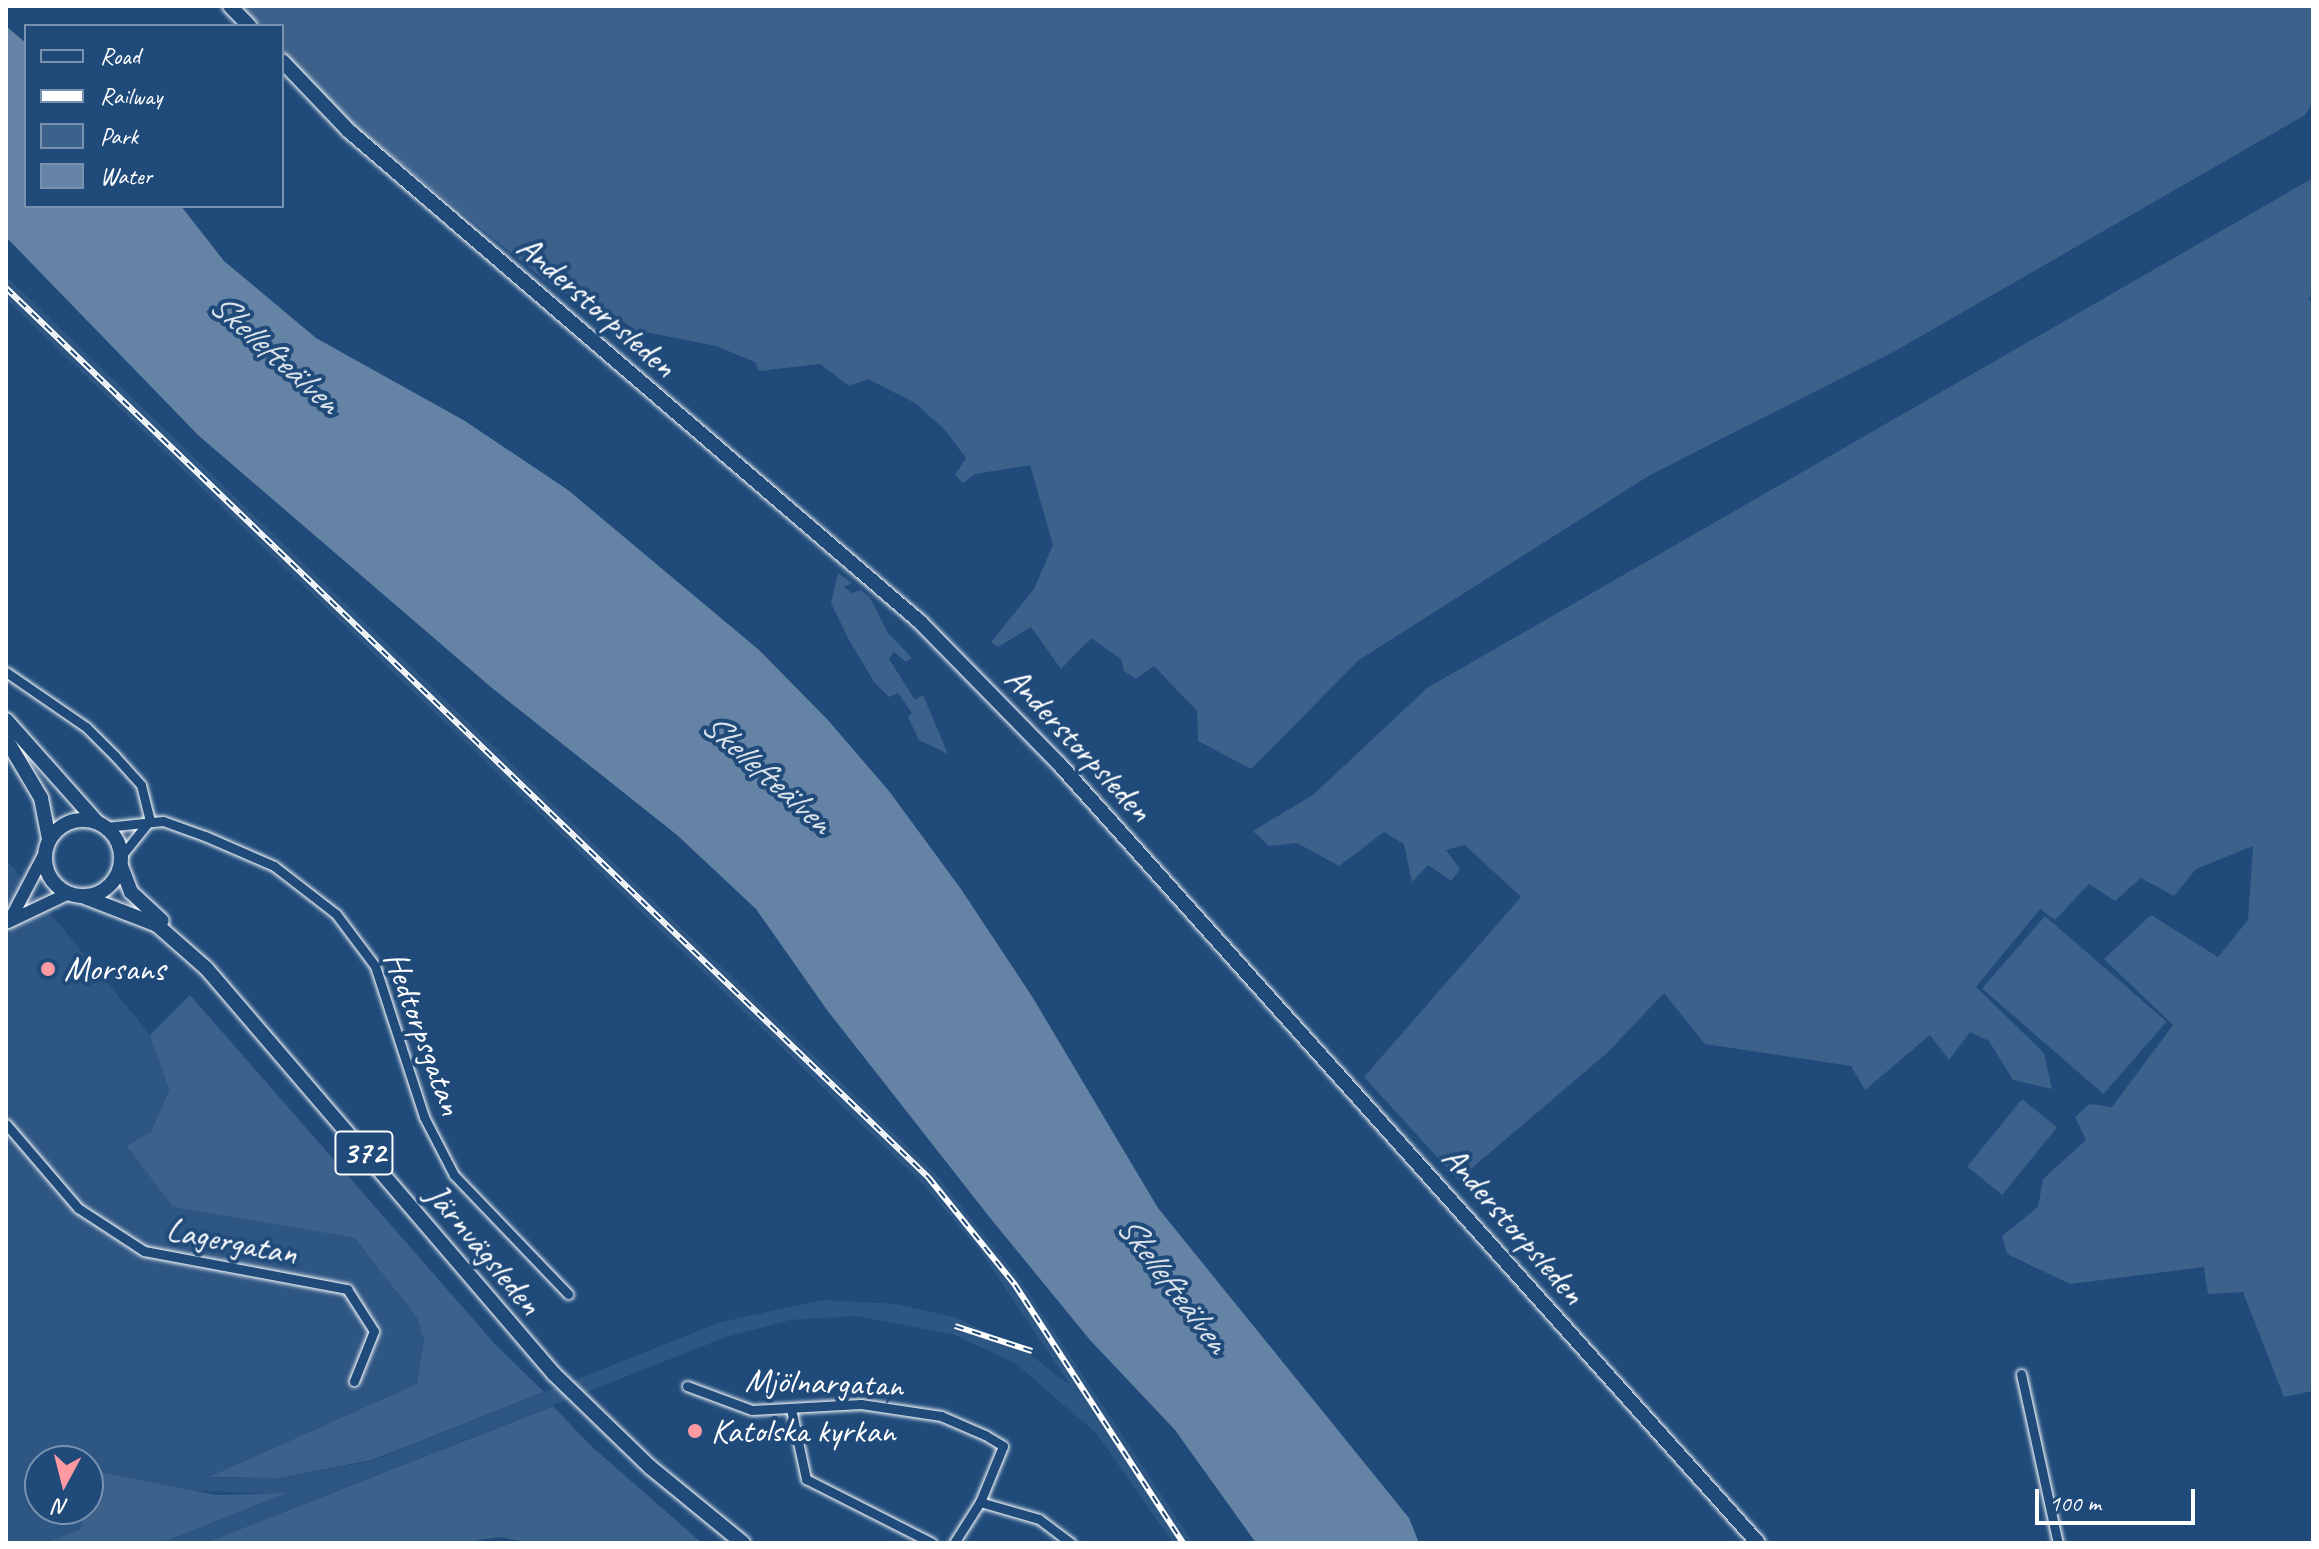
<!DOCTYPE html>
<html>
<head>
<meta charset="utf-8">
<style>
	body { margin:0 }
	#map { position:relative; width:2319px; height:1549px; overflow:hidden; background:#1f4a7a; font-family:Caveat,sans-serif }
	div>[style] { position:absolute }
	.built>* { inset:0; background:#2e5683 }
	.green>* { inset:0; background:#3c618b; transform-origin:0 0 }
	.water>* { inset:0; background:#6583a4 }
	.roads { filter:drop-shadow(0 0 2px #fff) drop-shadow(0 0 2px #fff) }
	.minor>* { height:9px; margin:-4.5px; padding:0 4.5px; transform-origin:4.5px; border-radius:4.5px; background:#1f4a7a }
	.tertiary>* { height:12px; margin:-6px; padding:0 6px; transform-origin:6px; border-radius:6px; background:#1f4a7a }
	.secondary>* { height:14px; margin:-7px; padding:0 7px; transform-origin:7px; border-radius:7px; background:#1f4a7a }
	.primary>* { height:14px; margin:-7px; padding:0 7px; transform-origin:7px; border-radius:7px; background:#1f4a7a }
	.primary>.ring { margin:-7px; padding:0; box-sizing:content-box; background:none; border:14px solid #1f4a7a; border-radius:50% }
	.rail>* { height:6px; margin-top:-3px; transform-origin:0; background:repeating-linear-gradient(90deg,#1f4a7a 0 9px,#fff 0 18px); box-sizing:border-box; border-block:2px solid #fff }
	.dots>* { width:22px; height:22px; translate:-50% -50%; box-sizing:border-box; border:4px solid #1f4a7a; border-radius:50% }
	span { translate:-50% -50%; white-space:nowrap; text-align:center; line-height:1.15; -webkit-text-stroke:8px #1f4a7a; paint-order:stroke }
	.shield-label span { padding:2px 6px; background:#1f4a7a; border:2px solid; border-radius:6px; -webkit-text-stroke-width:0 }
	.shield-label { font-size:32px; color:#fff; font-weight:700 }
	.street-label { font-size:34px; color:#fff }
	.poi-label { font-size:34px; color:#fff }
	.left { translate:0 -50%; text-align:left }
	.water-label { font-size:36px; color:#d8e0e8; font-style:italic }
	.frame { position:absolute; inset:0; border:8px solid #fff; pointer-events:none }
	.legend { position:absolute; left:24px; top:24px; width:260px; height:184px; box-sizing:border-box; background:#1f4a7a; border:2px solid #7992af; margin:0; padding:10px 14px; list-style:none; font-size:24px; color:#fff }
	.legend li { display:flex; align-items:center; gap:16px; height:40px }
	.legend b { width:40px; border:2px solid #7992af }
	.north { position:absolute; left:24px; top:1445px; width:80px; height:80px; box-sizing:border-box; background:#1f4a7a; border:2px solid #7992af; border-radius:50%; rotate:187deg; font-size:22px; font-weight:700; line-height:32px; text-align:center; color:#fff }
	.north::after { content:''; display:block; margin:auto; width:28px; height:36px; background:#ff9aa2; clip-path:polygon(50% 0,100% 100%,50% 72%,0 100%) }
	.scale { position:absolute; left:2035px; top:1489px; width:160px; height:36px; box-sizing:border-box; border:4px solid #fff; border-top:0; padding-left:10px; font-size:24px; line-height:28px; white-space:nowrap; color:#fff; -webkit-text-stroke:6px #1f4a7a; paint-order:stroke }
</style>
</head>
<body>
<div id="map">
	<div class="built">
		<i style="clip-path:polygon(6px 276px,934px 1172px,1021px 1281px,1193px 1543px,1173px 1543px,1096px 1433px,1015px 1363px,952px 1334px,856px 1316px,790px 1320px,726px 1337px,205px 1543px,161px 1543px,283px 1494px,182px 1490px,103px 1474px,88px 1468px,88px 1461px,40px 1461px,40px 1509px,83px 1509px,81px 1530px,44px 1543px,6px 1543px,6px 859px,156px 1042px,169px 1088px,151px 1132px,173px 1207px,355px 1238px,417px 1318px,424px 1341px,418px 1384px,211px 1478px,280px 1478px,371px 1461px,721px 1322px,822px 1300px,896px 1304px,957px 1318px,1023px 1349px,1071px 1386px,981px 1252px,922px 1183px,6px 299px)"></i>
	</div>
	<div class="green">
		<i style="clip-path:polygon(242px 6px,2313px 6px,2313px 102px,2305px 115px,1897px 350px,1650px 475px,1359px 660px,1251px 769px,1198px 741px,1197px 711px,1154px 666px,1136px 679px,1124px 671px,1121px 659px,1091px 638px,1061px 669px,1031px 627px,998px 647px,991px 642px,1034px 589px,1053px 545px,1030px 465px,975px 474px,963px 483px,955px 475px,966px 458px,945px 430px,915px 403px,868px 379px,849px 386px,820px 364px,759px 371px,755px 362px,716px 346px,635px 330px,601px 305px,573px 292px,562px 294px,357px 128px,282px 50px,282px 26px,260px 26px)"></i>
		<i style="clip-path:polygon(2313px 178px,2313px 293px,2308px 299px,2313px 303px,2313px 1391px,2284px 1397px,2243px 1292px,2208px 1294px,2204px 1267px,2070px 1284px,2007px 1254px,2002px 1236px,2038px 1207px,2043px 1179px,2086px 1140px,2075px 1117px,2089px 1104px,2112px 1107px,2173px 1025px,2104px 959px,2151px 915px,2218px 957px,2248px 920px,2253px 846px,2196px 869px,2174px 896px,2141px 878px,2115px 901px,2089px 884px,2055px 920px,2040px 909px,1976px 987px,2044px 1053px,2052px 1089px,2013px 1080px,1989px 1041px,1970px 1032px,1949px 1060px,1930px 1035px,1865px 1090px,1851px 1066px,1705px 1044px,1664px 993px,1608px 1052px,1458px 1180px,1364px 1077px,1521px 897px,1465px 845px,1446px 850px,1460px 869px,1451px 881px,1428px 865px,1412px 882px,1404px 844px,1384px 832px,1339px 866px,1297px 843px,1269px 846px,1253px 831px,1313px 795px,1427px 688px)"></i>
		<i style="clip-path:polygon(838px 573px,852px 583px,844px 587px,852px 593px,861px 590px,870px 598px,888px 633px,912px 658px,906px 662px,894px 652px,889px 659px,915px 700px,923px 695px,948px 754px,919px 740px,908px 717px,912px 713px,898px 693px,889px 697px,874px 682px,849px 640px,831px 603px)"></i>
		<i style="left:2045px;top:916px;width:161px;height:96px;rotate:41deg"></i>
		<i style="clip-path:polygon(190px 995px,494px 1343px,544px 1392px,372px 1460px,280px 1478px,209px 1477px,417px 1384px,424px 1341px,417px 1318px,355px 1238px,173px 1207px,127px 1146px,151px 1132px,169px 1089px,150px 1035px)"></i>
		<i style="left:2022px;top:1099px;width:45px;height:87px;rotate:39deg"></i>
		<i style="clip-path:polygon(553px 1406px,590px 1445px,702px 1543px,528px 1543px,500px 1537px,460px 1543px,205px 1543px)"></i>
		<i style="clip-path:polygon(88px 1470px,217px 1495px,287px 1493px,161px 1543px,45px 1543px,81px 1529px,83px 1509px,88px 1509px)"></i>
	</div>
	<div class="water">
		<i style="clip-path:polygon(6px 26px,26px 43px,26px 206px,181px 206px,224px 261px,316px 338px,465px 421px,568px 490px,759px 650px,827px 719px,889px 791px,961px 889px,1033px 998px,1158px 1208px,1409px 1518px,1419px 1543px,1256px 1543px,1175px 1430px,1090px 1340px,991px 1219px,827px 1010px,756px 909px,677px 835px,492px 688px,198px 435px,6px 237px)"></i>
	</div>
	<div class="roads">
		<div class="minor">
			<i style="left:6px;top:672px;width:97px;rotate:34.5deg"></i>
			<i style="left:86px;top:727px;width:41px;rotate:45deg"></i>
			<i style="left:115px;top:756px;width:39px;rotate:48deg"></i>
			<i style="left:141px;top:785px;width:36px;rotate:76deg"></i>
			<i style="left:106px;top:827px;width:57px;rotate:-6deg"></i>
			<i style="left:163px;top:821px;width:45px;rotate:19.7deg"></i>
			<i style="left:205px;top:836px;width:75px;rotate:23.5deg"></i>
			<i style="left:274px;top:866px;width:78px;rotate:37.7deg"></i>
			<i style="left:336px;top:914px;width:65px;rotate:53.1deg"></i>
			<i style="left:375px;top:966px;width:159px;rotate:72deg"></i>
			<i style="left:424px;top:1117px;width:65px;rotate:62.7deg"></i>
			<i style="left:454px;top:1175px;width:165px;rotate:46.2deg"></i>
			<i style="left:122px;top:855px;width:45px;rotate:-51.3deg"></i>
			<i style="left:6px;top:1124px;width:111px;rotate:49.4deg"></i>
			<i style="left:78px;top:1208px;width:79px;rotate:33.1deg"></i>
			<i style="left:144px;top:1251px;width:207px;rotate:10.6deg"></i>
			<i style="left:347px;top:1289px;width:50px;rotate:57.3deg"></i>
			<i style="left:374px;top:1331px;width:54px;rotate:111.8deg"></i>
			<i style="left:2021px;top:1374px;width:173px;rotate:77.7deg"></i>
			<i style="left:687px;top:1386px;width:69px;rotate:20.3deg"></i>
			<i style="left:752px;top:1410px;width:109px;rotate:-3.2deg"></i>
			<i style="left:861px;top:1404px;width:81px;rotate:8.5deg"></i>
			<i style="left:941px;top:1416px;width:48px;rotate:23.4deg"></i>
			<i style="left:985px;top:1435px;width:21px;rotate:31deg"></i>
			<i style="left:1003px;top:1446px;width:61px;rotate:112.3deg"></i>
			<i style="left:980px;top:1502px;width:49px;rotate:122.4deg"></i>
			<i style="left:791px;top:1409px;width:72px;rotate:77.9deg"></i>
			<i style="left:806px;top:1479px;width:141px;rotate:26.9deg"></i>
			<i style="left:980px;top:1502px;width:61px;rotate:16.1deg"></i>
			<i style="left:1039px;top:1519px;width:40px;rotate:37deg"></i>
		</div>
		<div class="tertiary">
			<i style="left:10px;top:920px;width:78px;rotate:-62.4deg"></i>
			<i style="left:8px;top:922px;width:68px;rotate:-25.4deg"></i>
		</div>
		<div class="secondary">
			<i style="left:230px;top:6px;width:28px;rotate:46deg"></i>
			<i style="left:282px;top:61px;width:97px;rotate:46.3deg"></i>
			<i style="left:349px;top:131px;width:753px;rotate:40.69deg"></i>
			<i style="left:920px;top:622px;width:200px;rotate:45.6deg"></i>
			<i style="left:1060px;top:765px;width:1045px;rotate:48.1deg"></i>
		</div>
		<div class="primary">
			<i style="left:6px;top:720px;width:137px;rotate:48.3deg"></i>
			<i style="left:6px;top:739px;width:69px;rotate:59.3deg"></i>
			<i style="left:41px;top:798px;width:42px;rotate:79deg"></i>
			<i class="ring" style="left:45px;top:820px;width:62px;height:62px"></i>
			<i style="left:121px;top:866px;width:28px;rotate:69deg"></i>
			<i style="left:131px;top:892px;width:42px;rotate:43.1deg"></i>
			<i style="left:82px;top:896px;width:80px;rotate:21.1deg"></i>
			<i style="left:157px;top:925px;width:65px;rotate:41.3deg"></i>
			<i style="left:206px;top:968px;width:535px;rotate:49.4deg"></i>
			<i style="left:554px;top:1374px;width:134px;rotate:44.1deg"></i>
			<i style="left:650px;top:1467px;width:120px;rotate:39.3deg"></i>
		</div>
	</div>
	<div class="rail">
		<i style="left:6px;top:288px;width:1281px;rotate:43.96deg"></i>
		<i style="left:928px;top:1177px;width:139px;rotate:51.1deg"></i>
		<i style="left:1015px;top:1285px;width:308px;rotate:56.9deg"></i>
		<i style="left:955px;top:1326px;width:81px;rotate:18deg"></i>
	</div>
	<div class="dots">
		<i style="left:48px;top:969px;background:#ff9aa2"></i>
		<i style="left:695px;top:1431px;background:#ff9aa2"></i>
	</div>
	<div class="shield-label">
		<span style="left:364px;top:1153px">372</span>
	</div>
	<div class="street-label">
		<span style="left:597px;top:306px;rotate:41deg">Anderstorpsleden</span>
		<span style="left:1079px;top:744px;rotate:47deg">Anderstorpsleden</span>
		<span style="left:424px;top:1033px;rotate:70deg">Hedtorpsgatan</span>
		<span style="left:1514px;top:1225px;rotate:49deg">Anderstorpsleden</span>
		<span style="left:232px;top:1241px;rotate:11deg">Lagergatan</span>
		<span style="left:484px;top:1249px;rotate:50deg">Järnvägsleden</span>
		<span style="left:824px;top:1382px;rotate:2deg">Mjölnargatan</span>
	</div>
	<div class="poi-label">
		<span class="left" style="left:64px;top:969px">Morsans</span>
		<span class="left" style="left:711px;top:1431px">Katolska kyrkan</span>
	</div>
	<div class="water-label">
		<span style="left:275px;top:353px;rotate:42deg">Skellefteälven</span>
		<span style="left:767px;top:773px;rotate:42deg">Skellefteälven</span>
		<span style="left:1173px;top:1284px;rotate:53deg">Skellefteälven</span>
	</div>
	<div class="frame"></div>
	<ul class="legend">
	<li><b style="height:10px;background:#1f4a7a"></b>Road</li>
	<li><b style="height:10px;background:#fff"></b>Railway</li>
	<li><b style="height:22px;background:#3c618b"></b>Park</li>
	<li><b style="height:22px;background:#6583a4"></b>Water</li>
	</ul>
	<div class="north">N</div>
	<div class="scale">100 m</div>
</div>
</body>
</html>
